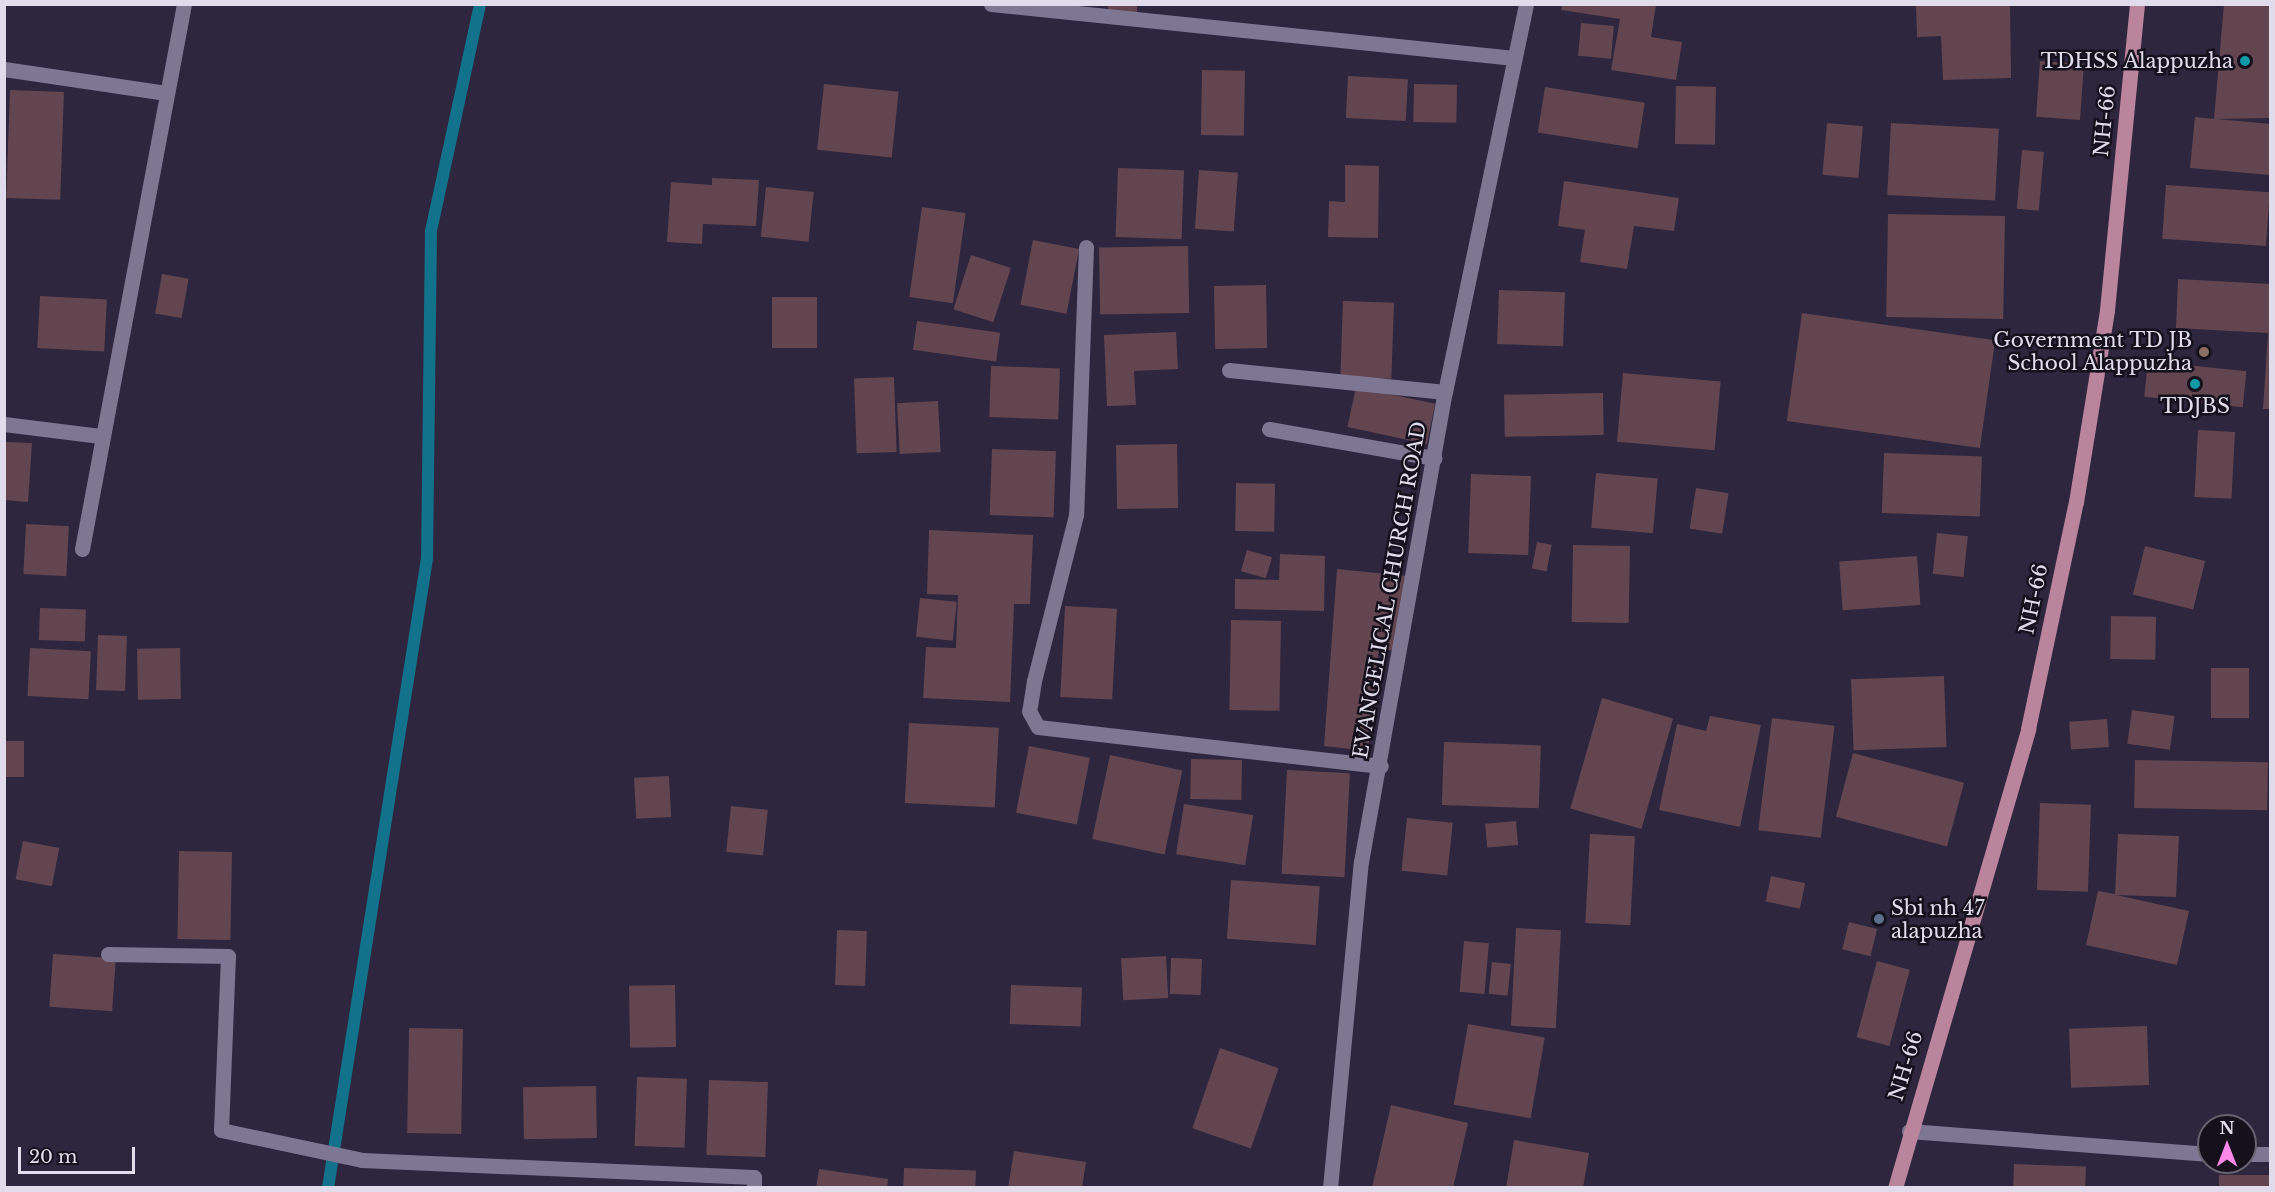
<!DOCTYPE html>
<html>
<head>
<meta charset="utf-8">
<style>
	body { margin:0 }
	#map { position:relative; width:2275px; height:1192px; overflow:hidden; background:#2d263e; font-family:"Libre Baskerville",serif }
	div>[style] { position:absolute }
	.stream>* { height:12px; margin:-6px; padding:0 6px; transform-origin:6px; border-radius:6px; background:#12728b }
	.building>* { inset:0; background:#62454f; transform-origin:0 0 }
	.minor>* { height:15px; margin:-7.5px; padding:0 7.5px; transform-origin:7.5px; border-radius:7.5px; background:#7e7793 }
	.primary>* { height:15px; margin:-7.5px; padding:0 7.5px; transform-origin:7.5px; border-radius:7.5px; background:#bb849d }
	.dots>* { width:16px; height:16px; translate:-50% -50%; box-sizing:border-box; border:3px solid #14111c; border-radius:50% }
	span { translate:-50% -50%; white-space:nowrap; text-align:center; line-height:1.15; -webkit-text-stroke:5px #14111c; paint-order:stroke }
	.poi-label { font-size:20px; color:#e0dcec }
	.right { translate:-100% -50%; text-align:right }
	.left { translate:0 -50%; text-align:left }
	.street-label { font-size:20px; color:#e0dcec }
	.frame { position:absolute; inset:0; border:6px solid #e0dcec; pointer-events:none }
	.north { position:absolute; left:2197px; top:1114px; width:60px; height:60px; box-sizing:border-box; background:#14111c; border:2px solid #66626f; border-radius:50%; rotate:0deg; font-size:16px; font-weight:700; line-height:24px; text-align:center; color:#e0dcec }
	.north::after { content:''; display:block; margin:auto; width:21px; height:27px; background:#fb87e6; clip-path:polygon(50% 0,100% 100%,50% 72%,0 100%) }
	.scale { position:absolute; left:18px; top:1147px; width:117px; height:27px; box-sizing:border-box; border:3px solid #e0dcec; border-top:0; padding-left:8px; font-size:18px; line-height:21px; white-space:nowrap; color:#e0dcec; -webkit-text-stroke:4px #14111c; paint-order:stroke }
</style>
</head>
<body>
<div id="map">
	<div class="stream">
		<i style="left:328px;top:1188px;width:637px;rotate:-81.06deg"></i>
		<i style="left:427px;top:559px;width:328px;rotate:-89.3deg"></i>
		<i style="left:431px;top:231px;width:232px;rotate:-77.8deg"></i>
	</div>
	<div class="building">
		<i style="left:1108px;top:4px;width:29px;height:11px"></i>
		<i style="clip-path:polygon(1562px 4px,1656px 5px,1651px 37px,1682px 42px,1676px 80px,1611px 70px,1620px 19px,1561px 10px)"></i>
		<i style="clip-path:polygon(1916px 4px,2010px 4px,2011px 78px,1943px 80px,1941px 36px,1917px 37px)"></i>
		<i style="clip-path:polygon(2224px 4px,2270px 4px,2270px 118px,2217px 119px,2270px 124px,2270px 175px,2190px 168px,2195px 117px,2214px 119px)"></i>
		<i style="left:1581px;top:23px;width:33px;height:33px;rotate:5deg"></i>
		<i style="left:2040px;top:61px;width:44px;height:56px;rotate:4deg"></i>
		<i style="left:1202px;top:70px;width:43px;height:65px;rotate:1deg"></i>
		<i style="left:1348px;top:76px;width:60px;height:42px;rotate:3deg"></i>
		<i style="left:824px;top:84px;width:75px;height:66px;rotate:6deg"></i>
		<i style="left:1414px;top:84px;width:43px;height:38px;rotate:1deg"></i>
		<i style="left:1676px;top:86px;width:40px;height:58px;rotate:1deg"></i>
		<i style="left:1545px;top:87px;width:101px;height:46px;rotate:9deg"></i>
		<i style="left:10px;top:90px;width:54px;height:108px;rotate:2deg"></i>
		<i style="left:1827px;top:123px;width:36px;height:52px;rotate:5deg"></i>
		<i style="left:1891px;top:123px;width:108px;height:72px;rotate:3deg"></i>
		<i style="left:2022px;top:150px;width:22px;height:59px;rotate:5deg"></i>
		<i style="clip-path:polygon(1345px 165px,1379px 166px,1378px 238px,1328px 237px,1329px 201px,1345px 202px)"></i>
		<i style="left:1118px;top:168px;width:66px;height:69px;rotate:2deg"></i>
		<i style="left:1199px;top:170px;width:39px;height:59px;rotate:4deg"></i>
		<i style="clip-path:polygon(712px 178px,759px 180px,756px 226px,703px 224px,702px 244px,667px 242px,671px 182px,712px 185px)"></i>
		<i style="clip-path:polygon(1564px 181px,1679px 198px,1674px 231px,1634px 226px,1627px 269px,1580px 262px,1585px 230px,1558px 226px)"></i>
		<i style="left:2166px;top:185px;width:104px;height:54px;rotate:4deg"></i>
		<i style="left:766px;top:187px;width:48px;height:50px;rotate:6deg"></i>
		<i style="left:922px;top:207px;width:44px;height:91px;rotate:8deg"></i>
		<i style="left:1888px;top:214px;width:117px;height:103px;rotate:1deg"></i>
		<i style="left:1033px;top:240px;width:47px;height:66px;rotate:11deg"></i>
		<i style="left:1188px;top:246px;width:67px;height:89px;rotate:89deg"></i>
		<i style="left:971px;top:255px;width:42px;height:57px;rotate:18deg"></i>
		<i style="left:162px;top:274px;width:27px;height:40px;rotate:10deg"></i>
		<i style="clip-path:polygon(2178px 279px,2270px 284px,2270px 409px,2263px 409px,2268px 333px,2176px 328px)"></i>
		<i style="left:1266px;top:285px;width:63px;height:52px;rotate:89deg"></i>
		<i style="left:1499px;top:290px;width:66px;height:54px;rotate:2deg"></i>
		<i style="left:40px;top:296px;width:67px;height:52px;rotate:3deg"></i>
		<i style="left:772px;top:297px;width:45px;height:51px"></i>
		<i style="left:1343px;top:301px;width:51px;height:76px;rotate:2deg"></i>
		<i style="left:1802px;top:313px;width:195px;height:109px;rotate:8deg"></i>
		<i style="left:917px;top:321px;width:84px;height:29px;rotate:8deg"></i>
		<i style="clip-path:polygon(1176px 332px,1178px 369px,1134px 371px,1136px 405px,1107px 406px,1104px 335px)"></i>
		<i style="left:2148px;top:361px;width:99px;height:36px;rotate:6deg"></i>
		<i style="left:991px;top:366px;width:69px;height:51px;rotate:2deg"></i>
		<i style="left:1623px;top:373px;width:98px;height:69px;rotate:5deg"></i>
		<i style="left:894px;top:377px;width:75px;height:40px;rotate:88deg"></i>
		<i style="left:1356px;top:387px;width:81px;height:41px;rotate:12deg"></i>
		<i style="left:1603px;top:393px;width:42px;height:99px;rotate:89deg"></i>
		<i style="left:938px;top:401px;width:51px;height:41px;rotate:87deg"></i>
		<i style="left:2198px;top:430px;width:37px;height:67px;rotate:3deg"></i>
		<i style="clip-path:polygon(4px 442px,32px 443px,28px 502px,4px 500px)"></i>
		<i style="left:1177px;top:444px;width:64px;height:61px;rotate:89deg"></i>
		<i style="left:992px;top:449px;width:64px;height:66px;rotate:2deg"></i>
		<i style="left:1884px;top:453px;width:98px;height:60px;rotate:2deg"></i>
		<i style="left:1596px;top:473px;width:62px;height:55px;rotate:5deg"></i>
		<i style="left:1471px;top:474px;width:60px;height:79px;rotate:2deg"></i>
		<i style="left:1236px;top:483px;width:39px;height:48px;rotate:1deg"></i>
		<i style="left:1696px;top:488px;width:33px;height:41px;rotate:9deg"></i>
		<i style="left:26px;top:524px;width:43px;height:50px;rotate:3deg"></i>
		<i style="clip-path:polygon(929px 530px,1033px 535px,1030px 604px,1014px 604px,1010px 702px,923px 698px,926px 647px,956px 648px,958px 595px,927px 594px)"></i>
		<i style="left:1937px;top:533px;width:31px;height:41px;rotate:6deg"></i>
		<i style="left:1537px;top:542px;width:15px;height:27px;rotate:11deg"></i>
		<i style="left:1573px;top:545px;width:57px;height:77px;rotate:1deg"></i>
		<i style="left:2145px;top:546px;width:62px;height:50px;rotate:14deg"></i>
		<i style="left:1247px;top:550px;width:26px;height:22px;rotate:16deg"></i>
		<i style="clip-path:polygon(1280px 554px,1325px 556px,1324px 611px,1235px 609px,1235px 579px,1279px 580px)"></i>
		<i style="left:1917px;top:556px;width:49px;height:78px;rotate:86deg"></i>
		<i style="clip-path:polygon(1337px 569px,1406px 576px,1399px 651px,1379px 649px,1368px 751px,1324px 746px)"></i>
		<i style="left:920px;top:598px;width:37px;height:39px;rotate:6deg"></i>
		<i style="left:1065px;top:606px;width:52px;height:91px;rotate:3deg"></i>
		<i style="left:40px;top:608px;width:46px;height:32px;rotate:2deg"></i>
		<i style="left:2111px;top:616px;width:45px;height:43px;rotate:1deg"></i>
		<i style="left:1231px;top:620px;width:50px;height:90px;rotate:1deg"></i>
		<i style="left:98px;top:635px;width:29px;height:55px;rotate:2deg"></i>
		<i style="left:30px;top:648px;width:61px;height:48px;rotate:3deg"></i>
		<i style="left:180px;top:648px;width:51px;height:43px;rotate:89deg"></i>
		<i style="left:2211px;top:668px;width:38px;height:50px"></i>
		<i style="left:1944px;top:676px;width:71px;height:93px;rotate:88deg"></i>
		<i style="left:1602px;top:698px;width:74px;height:115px;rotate:16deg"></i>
		<i style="left:2132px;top:710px;width:43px;height:34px;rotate:8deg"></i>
		<i style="clip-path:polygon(1710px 716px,1761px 725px,1740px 827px,1659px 810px,1677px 724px,1706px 731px)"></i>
		<i style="left:1772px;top:718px;width:63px;height:113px;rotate:7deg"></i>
		<i style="left:2107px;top:719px;width:28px;height:38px;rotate:86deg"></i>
		<i style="left:909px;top:723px;width:90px;height:80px;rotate:3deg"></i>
		<i style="left:4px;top:741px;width:20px;height:36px"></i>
		<i style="left:1444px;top:742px;width:97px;height:63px;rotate:2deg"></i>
		<i style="left:1029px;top:746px;width:62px;height:68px;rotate:11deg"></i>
		<i style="left:1853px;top:753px;width:115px;height:66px;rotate:15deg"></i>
		<i style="left:1110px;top:755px;width:74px;height:86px;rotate:12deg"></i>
		<i style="left:1191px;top:759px;width:51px;height:40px;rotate:1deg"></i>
		<i style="left:2135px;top:760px;width:133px;height:48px;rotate:1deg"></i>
		<i style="left:1287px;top:770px;width:63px;height:104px;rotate:3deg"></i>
		<i style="left:669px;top:776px;width:41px;height:35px;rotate:87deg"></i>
		<i style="left:2040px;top:803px;width:51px;height:87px;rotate:2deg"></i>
		<i style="left:1184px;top:804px;width:70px;height:51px;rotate:9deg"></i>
		<i style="left:731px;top:806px;width:37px;height:46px;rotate:6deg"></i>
		<i style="left:1407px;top:818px;width:46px;height:53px;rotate:6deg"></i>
		<i style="left:1516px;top:821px;width:24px;height:31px;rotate:85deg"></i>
		<i style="left:1590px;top:834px;width:45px;height:89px;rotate:3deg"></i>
		<i style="clip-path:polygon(2118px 834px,2179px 836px,2176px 897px,2116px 895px,2189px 911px,2177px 965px,2086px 945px,2098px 891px,2115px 894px)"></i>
		<i style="left:23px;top:841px;width:37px;height:39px;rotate:11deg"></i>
		<i style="left:179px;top:851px;width:53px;height:88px;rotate:1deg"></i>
		<i style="left:1771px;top:876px;width:35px;height:26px;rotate:12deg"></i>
		<i style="left:1231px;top:880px;width:89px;height:59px;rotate:4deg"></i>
		<i style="left:1849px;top:922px;width:29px;height:28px;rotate:14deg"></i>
		<i style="left:1516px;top:928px;width:45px;height:98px;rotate:3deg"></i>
		<i style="left:837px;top:930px;width:30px;height:55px;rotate:2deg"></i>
		<i style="left:1464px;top:941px;width:25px;height:51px;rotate:5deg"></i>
		<i style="left:53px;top:954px;width:63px;height:53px;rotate:4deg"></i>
		<i style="left:1166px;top:956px;width:42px;height:45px;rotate:87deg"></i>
		<i style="left:1171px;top:958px;width:31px;height:36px;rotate:2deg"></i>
		<i style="left:1877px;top:961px;width:34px;height:79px;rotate:15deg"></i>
		<i style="left:1492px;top:962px;width:19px;height:32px;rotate:6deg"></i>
		<i style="left:675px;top:985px;width:62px;height:46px;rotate:89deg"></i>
		<i style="left:1011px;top:985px;width:71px;height:39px;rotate:2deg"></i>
		<i style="left:1468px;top:1024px;width:78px;height:82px;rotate:10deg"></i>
		<i style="left:2147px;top:1026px;width:59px;height:78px;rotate:88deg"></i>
		<i style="left:409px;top:1028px;width:54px;height:105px;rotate:1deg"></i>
		<i style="left:1220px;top:1048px;width:62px;height:85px;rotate:19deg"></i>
		<i style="left:637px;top:1077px;width:50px;height:69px;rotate:2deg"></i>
		<i style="left:709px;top:1080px;width:59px;height:75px;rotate:2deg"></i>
		<i style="left:596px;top:1086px;width:52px;height:73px;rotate:89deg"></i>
		<i style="clip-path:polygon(1391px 1105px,1468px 1123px,1453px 1188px,1372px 1188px)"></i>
		<i style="clip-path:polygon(1514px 1140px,1589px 1153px,1583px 1188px,1506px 1188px)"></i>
		<i style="clip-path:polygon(1014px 1151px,1086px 1162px,1082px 1188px,1008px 1188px)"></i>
		<i style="left:2014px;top:1164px;width:72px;height:24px;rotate:2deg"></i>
		<i style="left:904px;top:1168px;width:72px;height:20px;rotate:2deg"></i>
		<i style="clip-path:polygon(819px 1169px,888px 1179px,887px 1188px,816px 1188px)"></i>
		<i style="left:2219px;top:1175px;width:51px;height:13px"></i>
	</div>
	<div class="minor">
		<i style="left:991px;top:4px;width:526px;rotate:5.89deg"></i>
		<i style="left:4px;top:69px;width:164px;rotate:8.4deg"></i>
		<i style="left:1086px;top:247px;width:268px;rotate:92.1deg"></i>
		<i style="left:1076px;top:515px;width:171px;rotate:104.2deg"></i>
		<i style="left:1034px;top:681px;width:30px;rotate:99deg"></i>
		<i style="left:1029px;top:711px;width:18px;rotate:61deg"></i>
		<i style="left:1038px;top:727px;width:345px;rotate:6.5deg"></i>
		<i style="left:1229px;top:370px;width:217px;rotate:5.8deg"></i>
		<i style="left:4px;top:424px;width:97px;rotate:7.1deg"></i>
		<i style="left:1269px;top:429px;width:168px;rotate:10deg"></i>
		<i style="left:82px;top:549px;width:554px;rotate:-79.4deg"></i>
		<i style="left:108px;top:954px;width:120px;rotate:1deg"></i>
		<i style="left:228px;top:956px;width:174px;rotate:92.3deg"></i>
		<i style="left:221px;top:1130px;width:144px;rotate:12deg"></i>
		<i style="left:362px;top:1160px;width:392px;rotate:2.5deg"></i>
		<i style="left:754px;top:1177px;width:11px;rotate:90deg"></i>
		<i style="left:1909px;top:1131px;width:301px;rotate:4.4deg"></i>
		<i style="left:2245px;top:1154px;width:25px"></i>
		<i style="left:1330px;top:1188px;width:327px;rotate:-84.6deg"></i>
		<i style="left:1361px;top:862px;width:477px;rotate:-79.9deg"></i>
		<i style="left:1445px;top:392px;width:396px;rotate:-78.2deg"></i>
	</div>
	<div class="primary">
		<i style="left:1895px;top:1188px;width:478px;rotate:-73.8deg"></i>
		<i style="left:2028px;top:729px;width:232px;rotate:-78.1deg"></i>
		<i style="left:2076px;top:502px;width:194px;rotate:-80.8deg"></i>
		<i style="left:2107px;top:310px;width:307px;rotate:-84.4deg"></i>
	</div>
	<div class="dots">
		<i style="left:2245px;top:61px;background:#0f9aa8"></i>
		<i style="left:2204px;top:352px;background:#8d6e63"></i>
		<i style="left:2195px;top:384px;background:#0f9aa8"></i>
		<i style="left:1879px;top:919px;background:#5c6f8a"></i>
	</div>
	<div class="poi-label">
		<span class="right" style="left:2233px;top:61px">TDHSS Alappuzha</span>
		<span class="right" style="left:2192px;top:352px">Government TD JB<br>School Alappuzha</span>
		<span style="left:2195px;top:406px">TDJBS</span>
		<span class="left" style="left:1891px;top:920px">Sbi nh 47<br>alapuzha</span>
	</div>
	<div class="street-label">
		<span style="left:2105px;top:121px;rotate:-84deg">NH-66</span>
		<span style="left:1390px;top:590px;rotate:-80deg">EVANGELICAL CHURCH ROAD</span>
		<span style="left:2034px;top:599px;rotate:-78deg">NH-66</span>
		<span style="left:1906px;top:1066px;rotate:-73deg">NH-66</span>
	</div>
	<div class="frame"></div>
	<div class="north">N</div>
	<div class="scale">20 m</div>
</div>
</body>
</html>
